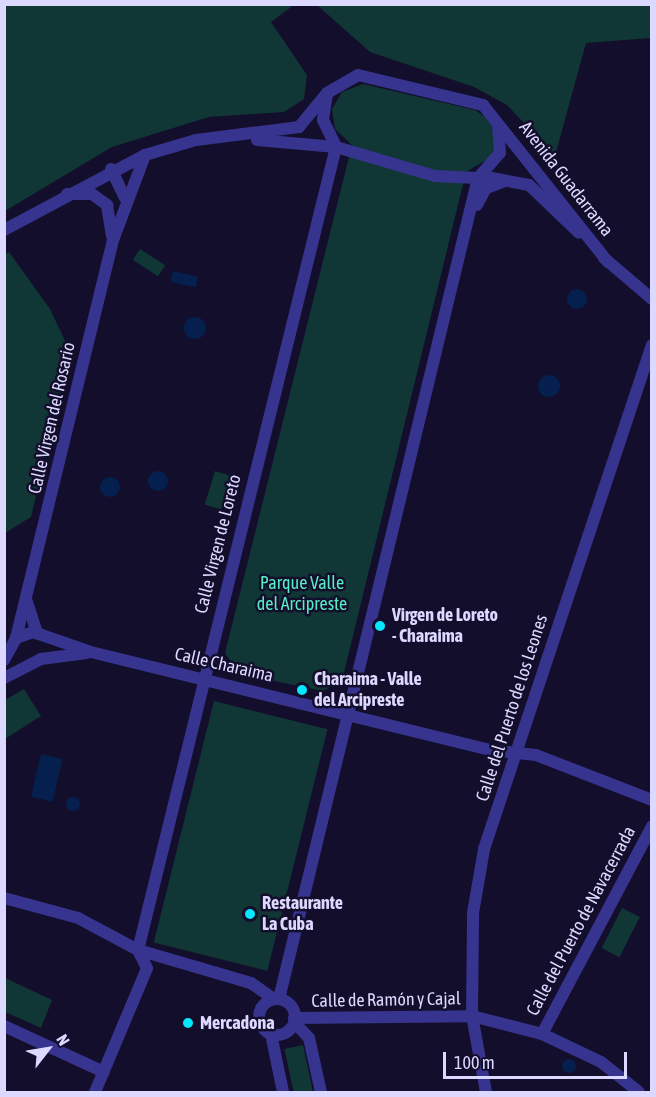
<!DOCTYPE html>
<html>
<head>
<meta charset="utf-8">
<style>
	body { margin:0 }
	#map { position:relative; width:656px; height:1097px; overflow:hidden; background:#130e2b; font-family:"Asap Condensed",sans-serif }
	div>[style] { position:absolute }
	.green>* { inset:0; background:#103635; transform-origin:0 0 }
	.water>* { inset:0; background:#05204e; transform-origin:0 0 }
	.round { border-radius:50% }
	.minor>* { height:12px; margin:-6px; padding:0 6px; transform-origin:6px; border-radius:6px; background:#37348f }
	.minor>.ring { margin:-6px; padding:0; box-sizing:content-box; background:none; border:12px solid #37348f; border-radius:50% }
	.dots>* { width:16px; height:16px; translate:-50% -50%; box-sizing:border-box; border:3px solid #130e2b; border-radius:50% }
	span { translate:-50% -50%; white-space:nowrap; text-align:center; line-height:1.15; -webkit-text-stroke:5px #130e2b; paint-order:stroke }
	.street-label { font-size:18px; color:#dcd8ff }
	.park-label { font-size:18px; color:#57edc6 }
	.poi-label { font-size:18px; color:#dcd8ff; font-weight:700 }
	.left { translate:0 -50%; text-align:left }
	.frame { position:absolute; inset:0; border:6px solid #dcd8ff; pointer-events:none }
	.north { position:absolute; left:18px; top:1019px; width:60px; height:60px; -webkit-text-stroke:4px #130e2b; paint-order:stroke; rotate:59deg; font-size:16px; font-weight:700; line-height:24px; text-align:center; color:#dcd8ff }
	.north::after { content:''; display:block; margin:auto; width:21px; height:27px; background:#dcd8ff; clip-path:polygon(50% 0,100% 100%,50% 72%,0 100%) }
	.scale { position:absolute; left:443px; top:1052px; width:184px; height:27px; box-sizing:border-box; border:3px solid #dcd8ff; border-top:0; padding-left:8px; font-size:18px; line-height:21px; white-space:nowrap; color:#dcd8ff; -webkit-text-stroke:4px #130e2b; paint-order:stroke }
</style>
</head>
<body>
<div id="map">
	<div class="green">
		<i style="clip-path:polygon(4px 5px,294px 5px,271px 22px,307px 75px,304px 99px,284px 112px,209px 117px,112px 147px,5px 211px)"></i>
		<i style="clip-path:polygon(317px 5px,651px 5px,651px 38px,586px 43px,555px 156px,507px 105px,474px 87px,370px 52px)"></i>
		<i style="clip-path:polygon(363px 84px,475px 110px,490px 120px,497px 139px,493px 156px,466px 172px,342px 681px,323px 691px,240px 674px,225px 653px,352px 145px,335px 129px,332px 109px,342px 92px)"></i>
		<i style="left:140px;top:249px;width:30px;height:13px;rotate:33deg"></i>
		<i style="clip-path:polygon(9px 252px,50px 309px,70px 351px,31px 517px,5px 533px,4px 254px)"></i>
		<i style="left:215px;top:471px;width:17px;height:35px;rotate:17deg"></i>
		<i style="clip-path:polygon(24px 689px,41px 716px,5px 739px,5px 700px)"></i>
		<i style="left:214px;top:701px;width:117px;height:249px;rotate:14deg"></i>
		<i style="left:622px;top:908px;width:20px;height:45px;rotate:27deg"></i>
		<i style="clip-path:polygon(5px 978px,52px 1000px,41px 1028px,5px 1012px)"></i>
		<i style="left:303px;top:1045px;width:48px;height:19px;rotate:78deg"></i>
	</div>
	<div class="water">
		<i style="left:173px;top:271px;width:26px;height:11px;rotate:13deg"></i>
		<i class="round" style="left:567px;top:289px;width:20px;height:20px"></i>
		<i class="round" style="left:184px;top:317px;width:22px;height:22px"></i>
		<i class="round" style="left:538px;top:375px;width:22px;height:22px"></i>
		<i class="round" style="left:148px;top:471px;width:20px;height:20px"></i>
		<i class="round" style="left:100px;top:477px;width:20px;height:20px"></i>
		<i style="left:41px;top:754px;width:22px;height:44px;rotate:13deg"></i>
		<i class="round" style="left:66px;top:797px;width:14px;height:14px"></i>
		<i class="round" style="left:562px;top:1059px;width:14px;height:14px"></i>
	</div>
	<div class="minor">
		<i style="left:327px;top:94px;width:26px;rotate:99deg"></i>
		<i style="left:323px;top:120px;width:30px;rotate:64deg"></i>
		<i style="left:257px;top:140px;width:79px;rotate:5.1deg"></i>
		<i style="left:336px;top:147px;width:103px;rotate:16.3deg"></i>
		<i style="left:435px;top:176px;width:43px;rotate:2.7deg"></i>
		<i style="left:111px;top:169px;width:32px;rotate:64deg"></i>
		<i style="left:481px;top:176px;width:49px;rotate:10.6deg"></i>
		<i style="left:529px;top:185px;width:69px;rotate:43.8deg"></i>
		<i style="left:478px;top:178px;width:33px;rotate:-49deg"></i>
		<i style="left:500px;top:153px;width:27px;rotate:-94deg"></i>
		<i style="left:67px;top:194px;width:25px"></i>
		<i style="left:92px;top:194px;width:19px;rotate:36deg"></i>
		<i style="left:107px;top:205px;width:31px;rotate:81deg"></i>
		<i style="left:477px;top:205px;width:19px;rotate:-62deg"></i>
		<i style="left:486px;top:188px;width:20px;rotate:-20deg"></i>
		<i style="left:4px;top:230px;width:160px;rotate:-28deg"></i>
		<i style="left:145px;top:155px;width:53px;rotate:-16.4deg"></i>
		<i style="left:196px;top:140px;width:104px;rotate:-7.2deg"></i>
		<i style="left:299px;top:127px;width:44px;rotate:-50.5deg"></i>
		<i style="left:327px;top:93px;width:36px;rotate:-30deg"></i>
		<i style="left:358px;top:75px;width:129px;rotate:13.5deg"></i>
		<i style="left:483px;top:105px;width:201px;rotate:51.5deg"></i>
		<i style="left:604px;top:258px;width:63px;rotate:40.5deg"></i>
		<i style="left:27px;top:602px;width:33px;rotate:72deg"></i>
		<i style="left:16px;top:638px;width:406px;rotate:-76.3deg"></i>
		<i style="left:112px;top:243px;width:94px;rotate:-69.4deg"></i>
		<i style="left:4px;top:660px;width:25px;rotate:-61deg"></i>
		<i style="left:16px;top:638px;width:18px;rotate:-19deg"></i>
		<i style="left:33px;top:632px;width:61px;rotate:19deg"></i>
		<i style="left:91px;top:652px;width:411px;rotate:13.8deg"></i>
		<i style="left:490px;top:750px;width:46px;rotate:6.2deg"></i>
		<i style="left:536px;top:755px;width:124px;rotate:21.2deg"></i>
		<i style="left:4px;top:678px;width:42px;rotate:-27.2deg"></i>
		<i style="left:41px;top:659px;width:46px;rotate:-7.4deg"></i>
		<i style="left:4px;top:898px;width:77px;rotate:15.1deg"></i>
		<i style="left:78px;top:918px;width:68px;rotate:28.1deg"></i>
		<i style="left:138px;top:950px;width:118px;rotate:16.3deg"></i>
		<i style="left:251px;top:983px;width:28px;rotate:35deg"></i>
		<i style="left:138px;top:950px;width:827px;rotate:-76.15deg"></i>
		<i style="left:279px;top:999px;width:845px;rotate:-76.38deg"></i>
		<i class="ring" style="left:259px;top:999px;width:24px;height:24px"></i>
		<i style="left:294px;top:1018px;width:178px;rotate:-0.6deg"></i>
		<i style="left:472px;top:1016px;width:72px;rotate:14.4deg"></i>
		<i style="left:542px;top:1034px;width:65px;rotate:25.4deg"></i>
		<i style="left:601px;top:1062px;width:48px;rotate:38.3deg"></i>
		<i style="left:294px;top:1022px;width:22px;rotate:47deg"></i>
		<i style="left:309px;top:1038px;width:55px;rotate:77.5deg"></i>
		<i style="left:4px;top:1026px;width:110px;rotate:24.7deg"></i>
		<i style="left:271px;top:1034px;width:59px;rotate:78.3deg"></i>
		<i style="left:542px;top:1034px;width:235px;rotate:-62.1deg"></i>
		<i style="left:95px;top:1092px;width:134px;rotate:-67.2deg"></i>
		<i style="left:147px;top:968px;width:20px;rotate:-117deg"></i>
		<i style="left:486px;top:1092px;width:77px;rotate:-100.4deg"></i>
		<i style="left:472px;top:1016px;width:103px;rotate:-89.4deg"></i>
		<i style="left:473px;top:913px;width:65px;rotate:-80.2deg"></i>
		<i style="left:484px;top:849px;width:531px;rotate:-71.57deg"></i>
	</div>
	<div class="dots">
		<i style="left:380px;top:626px;background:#04e7ff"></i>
		<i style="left:302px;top:690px;background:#04e7ff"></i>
		<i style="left:250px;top:914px;background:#04e7ff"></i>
		<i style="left:188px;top:1023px;background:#04e7ff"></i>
	</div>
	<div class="street-label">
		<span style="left:566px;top:179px;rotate:52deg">Avenida Guadarrama</span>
		<span style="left:52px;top:418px;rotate:-77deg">Calle Virgen del Rosario</span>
		<span style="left:218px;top:544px;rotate:-76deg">Calle Virgen de Loreto</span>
		<span style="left:224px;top:665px;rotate:13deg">Calle Charaima</span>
		<span style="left:512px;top:708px;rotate:-72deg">Calle del Puerto de los Leones</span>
		<span style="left:581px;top:921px;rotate:-62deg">Calle del Puerto de Navacerrada</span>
		<span style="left:386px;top:1000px;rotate:-1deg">Calle de Ramón y Cajal</span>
	</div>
	<div class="park-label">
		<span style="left:302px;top:594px">Parque Valle<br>del Arcipreste</span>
	</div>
	<div class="poi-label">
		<span class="left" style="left:392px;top:626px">Virgen de Loreto<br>- Charaima</span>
		<span class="left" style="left:314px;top:690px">Charaima - Valle<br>del Arcipreste</span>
		<span class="left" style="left:262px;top:914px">Restaurante<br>La Cuba</span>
		<span class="left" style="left:200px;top:1023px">Mercadona</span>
	</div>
	<div class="frame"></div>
	<div class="north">N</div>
	<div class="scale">100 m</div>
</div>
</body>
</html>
